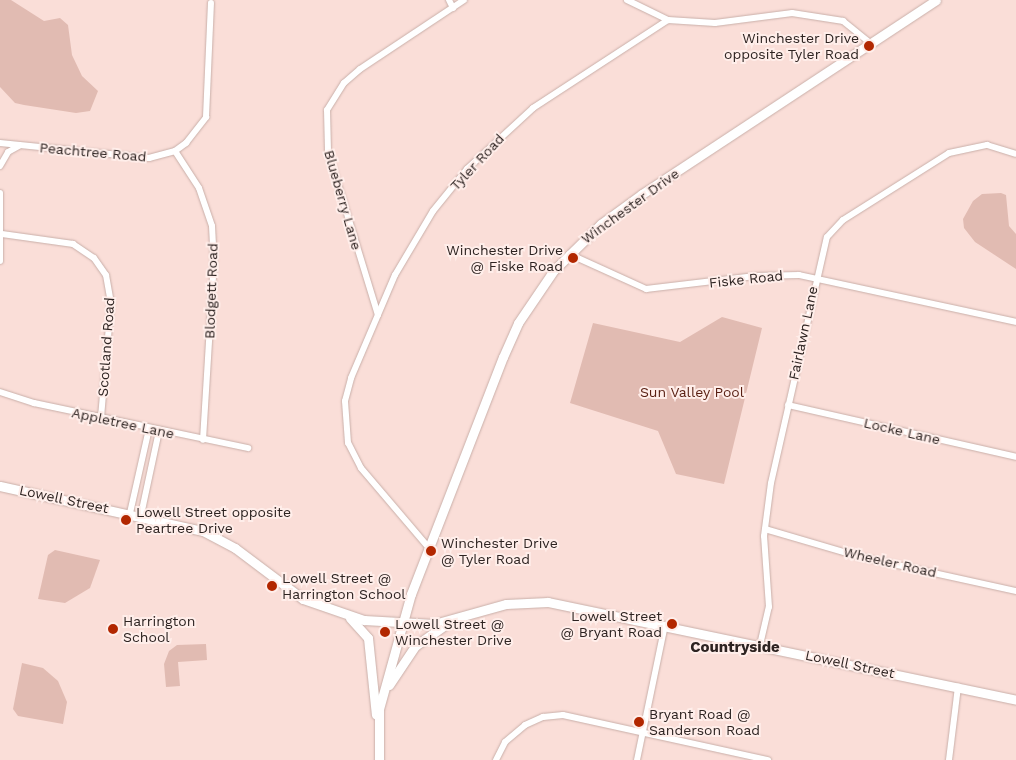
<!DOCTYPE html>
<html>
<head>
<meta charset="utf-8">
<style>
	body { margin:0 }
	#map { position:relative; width:1016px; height:760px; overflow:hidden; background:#faded8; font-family:"Work Sans",sans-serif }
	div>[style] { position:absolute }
	.green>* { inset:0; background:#e1bbb2 }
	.roads { filter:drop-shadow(0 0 1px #c9afa9) drop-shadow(0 0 1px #c9afa9) }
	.street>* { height:6px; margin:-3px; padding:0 3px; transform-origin:3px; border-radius:3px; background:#fff }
	.secondary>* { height:9px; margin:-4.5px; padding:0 4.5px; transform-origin:4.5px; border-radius:4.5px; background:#fff }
	.dots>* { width:14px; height:14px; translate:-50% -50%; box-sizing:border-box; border:2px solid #ffeeea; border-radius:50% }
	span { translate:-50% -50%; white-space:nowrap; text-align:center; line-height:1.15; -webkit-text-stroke:4px #ffeeea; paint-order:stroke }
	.poi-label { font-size:14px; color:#2d2321 }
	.right { translate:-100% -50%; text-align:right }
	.left { translate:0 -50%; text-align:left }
	.street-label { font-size:14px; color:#2d2321 }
	.park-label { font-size:14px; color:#581e11 }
	.neighbourhood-label { font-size:15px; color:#2d2321; font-weight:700 }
</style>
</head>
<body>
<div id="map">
	<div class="green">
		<i style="clip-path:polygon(0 0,11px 0,44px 21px,60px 18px,68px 25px,72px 55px,82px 76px,98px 91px,90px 111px,76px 113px,24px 105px,15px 103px,0 87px)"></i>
		<i style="clip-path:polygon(1001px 193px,1006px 195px,1009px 226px,1016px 234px,1016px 269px,975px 242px,964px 228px,963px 219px,973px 201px,982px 194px)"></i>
		<i style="clip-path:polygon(722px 317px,762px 328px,724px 484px,676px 474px,658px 431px,570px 403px,593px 323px,680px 342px)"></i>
		<i style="clip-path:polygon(55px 550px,100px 560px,90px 588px,65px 603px,38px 599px,48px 555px)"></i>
		<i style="clip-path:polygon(206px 644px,207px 660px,178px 662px,180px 686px,166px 687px,164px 664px,169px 651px,177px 645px)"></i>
		<i style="clip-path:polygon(22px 663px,43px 668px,58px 681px,67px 702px,63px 724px,18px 716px,13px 709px)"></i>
	</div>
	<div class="roads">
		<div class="street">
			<i style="left:449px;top:0;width:9px;rotate:63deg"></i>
			<i style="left:627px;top:0;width:46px;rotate:26deg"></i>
			<i style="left:0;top:143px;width:150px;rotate:5.7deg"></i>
			<i style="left:149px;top:158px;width:27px;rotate:-15deg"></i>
			<i style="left:175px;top:151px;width:14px;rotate:-36deg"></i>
			<i style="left:186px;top:143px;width:33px;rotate:-52deg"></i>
			<i style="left:206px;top:117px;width:114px;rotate:-87.5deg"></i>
			<i style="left:175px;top:151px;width:44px;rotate:57deg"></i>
			<i style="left:199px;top:188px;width:40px;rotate:71.1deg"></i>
			<i style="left:212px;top:226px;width:34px;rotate:87deg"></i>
			<i style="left:214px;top:260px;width:180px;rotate:93.5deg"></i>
			<i style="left:0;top:166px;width:16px;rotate:-60deg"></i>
			<i style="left:8px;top:152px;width:13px;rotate:-29deg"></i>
			<i style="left:0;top:193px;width:68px;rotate:90deg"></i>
			<i style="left:2px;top:234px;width:72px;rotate:8deg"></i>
			<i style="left:73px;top:244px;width:25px;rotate:34deg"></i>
			<i style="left:94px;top:258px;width:21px;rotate:55deg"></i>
			<i style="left:106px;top:275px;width:28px;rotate:80deg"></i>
			<i style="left:111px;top:303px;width:115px;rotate:95deg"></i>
			<i style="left:569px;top:254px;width:85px;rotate:24.4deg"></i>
			<i style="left:646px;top:289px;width:110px;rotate:-6.8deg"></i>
			<i style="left:755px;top:276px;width:44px;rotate:-1.3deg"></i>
			<i style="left:799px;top:275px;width:222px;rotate:12.2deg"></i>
			<i style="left:378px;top:315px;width:171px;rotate:-107deg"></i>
			<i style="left:328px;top:151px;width:41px;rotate:-91.4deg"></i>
			<i style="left:327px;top:110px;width:32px;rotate:-58deg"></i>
			<i style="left:344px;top:83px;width:21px;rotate:-41deg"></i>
			<i style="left:360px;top:69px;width:125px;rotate:-33.6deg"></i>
			<i style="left:0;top:392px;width:36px;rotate:18deg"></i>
			<i style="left:34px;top:403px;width:219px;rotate:11.9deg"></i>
			<i style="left:788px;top:405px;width:234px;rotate:12.8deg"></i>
			<i style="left:130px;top:513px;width:86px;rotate:-77.3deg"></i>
			<i style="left:141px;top:515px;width:86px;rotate:-77.9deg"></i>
			<i style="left:765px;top:529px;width:100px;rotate:16.3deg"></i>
			<i style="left:861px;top:557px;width:159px;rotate:12.4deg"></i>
			<i style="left:429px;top:548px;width:105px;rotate:-130.4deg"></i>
			<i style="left:361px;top:468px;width:28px;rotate:-117deg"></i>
			<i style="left:348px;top:443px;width:42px;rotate:-94.1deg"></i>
			<i style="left:345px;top:401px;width:24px;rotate:-75deg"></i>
			<i style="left:351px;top:378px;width:112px;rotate:-66.9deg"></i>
			<i style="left:395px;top:275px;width:74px;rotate:-59.3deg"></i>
			<i style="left:433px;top:211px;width:54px;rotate:-51deg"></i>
			<i style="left:467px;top:169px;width:90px;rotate:-42.7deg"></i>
			<i style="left:533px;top:108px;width:161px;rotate:-33.1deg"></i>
			<i style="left:668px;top:20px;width:47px;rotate:3.7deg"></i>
			<i style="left:715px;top:23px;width:78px;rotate:-7.4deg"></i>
			<i style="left:792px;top:13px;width:52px;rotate:8.9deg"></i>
			<i style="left:843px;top:21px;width:35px;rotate:39deg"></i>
			<i style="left:760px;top:645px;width:39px;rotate:-77deg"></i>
			<i style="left:769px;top:607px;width:71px;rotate:-94deg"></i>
			<i style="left:764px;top:536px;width:53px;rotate:-82.5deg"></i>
			<i style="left:771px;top:483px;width:252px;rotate:-77.2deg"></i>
			<i style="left:827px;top:237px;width:23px;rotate:-47deg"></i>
			<i style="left:843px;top:220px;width:125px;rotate:-32.3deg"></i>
			<i style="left:949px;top:153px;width:39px;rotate:-12deg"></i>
			<i style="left:987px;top:145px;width:30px;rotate:17deg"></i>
			<i style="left:496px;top:760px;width:20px;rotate:-63deg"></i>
			<i style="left:505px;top:742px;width:26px;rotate:-40deg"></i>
			<i style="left:525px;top:725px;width:20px;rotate:-24deg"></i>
			<i style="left:543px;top:717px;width:20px;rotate:-6deg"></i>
			<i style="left:563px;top:715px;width:210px;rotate:12.4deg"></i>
			<i style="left:637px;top:760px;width:138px;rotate:-78.3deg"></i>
			<i style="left:949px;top:760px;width:74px;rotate:-83deg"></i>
		</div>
		<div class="secondary">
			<i style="left:0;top:486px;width:208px;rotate:12.5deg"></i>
			<i style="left:203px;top:531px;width:36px;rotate:28deg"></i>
			<i style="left:235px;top:548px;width:85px;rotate:36.9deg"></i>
			<i style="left:303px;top:599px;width:65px;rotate:19deg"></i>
			<i style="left:364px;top:620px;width:70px;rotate:3.3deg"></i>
			<i style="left:434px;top:624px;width:75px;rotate:-15.5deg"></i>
			<i style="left:506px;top:604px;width:42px;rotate:-2.7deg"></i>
			<i style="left:548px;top:602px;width:478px;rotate:11.8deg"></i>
			<i style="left:350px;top:618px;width:27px;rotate:48deg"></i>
			<i style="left:368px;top:638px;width:77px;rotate:84.1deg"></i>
			<i style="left:389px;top:685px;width:47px;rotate:-56.3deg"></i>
			<i style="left:415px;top:646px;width:37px;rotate:-35deg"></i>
			<i style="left:379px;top:760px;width:51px;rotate:-90deg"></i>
			<i style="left:379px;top:709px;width:119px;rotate:-74.5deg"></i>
			<i style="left:411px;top:594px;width:254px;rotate:-68.8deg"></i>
			<i style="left:503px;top:357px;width:37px;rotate:-66deg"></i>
			<i style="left:518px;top:323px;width:64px;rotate:-55.8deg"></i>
			<i style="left:554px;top:270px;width:66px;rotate:-44.4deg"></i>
			<i style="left:601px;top:224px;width:51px;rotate:-36.2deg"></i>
			<i style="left:642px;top:194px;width:352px;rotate:-33.4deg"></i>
		</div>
	</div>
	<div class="dots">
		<i style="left:869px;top:46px;background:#b22700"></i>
		<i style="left:573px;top:258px;background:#b22700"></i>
		<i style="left:126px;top:520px;background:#b22700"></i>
		<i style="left:431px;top:551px;background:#b22700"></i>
		<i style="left:272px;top:586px;background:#b22700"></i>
		<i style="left:672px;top:624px;background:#b22700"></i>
		<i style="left:113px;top:629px;background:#b22700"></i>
		<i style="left:385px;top:632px;background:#b22700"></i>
		<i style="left:639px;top:722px;background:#b22700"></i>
	</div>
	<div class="poi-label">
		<span class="right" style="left:859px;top:46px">Winchester Drive<br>opposite Tyler Road</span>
		<span class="right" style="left:563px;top:258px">Winchester Drive<br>@ Fiske Road</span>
		<span class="left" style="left:136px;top:520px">Lowell Street opposite<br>Peartree Drive</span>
		<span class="left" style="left:441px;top:551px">Winchester Drive<br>@ Tyler Road</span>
		<span class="left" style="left:282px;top:586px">Lowell Street @<br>Harrington School</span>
		<span class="right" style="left:662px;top:624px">Lowell Street<br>@ Bryant Road</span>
		<span class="left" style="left:123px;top:629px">Harrington<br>School</span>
		<span class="left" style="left:395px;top:632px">Lowell Street @<br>Winchester Drive</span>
		<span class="left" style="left:649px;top:722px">Bryant Road @<br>Sanderson Road</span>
	</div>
	<div class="street-label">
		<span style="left:93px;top:152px;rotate:5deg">Peachtree Road</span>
		<span style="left:477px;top:162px;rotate:-47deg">Tyler Road</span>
		<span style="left:343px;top:200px;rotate:74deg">Blueberry Lane</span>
		<span style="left:630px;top:206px;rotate:-36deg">Winchester Drive</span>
		<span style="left:746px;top:279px;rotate:-6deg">Fiske Road</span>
		<span style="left:211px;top:291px;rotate:-88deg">Blodgett Road</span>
		<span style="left:803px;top:333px;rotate:-78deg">Fairlawn Lane</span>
		<span style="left:106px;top:347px;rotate:-86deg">Scotland Road</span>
		<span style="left:123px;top:423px;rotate:12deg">Appletree Lane</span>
		<span style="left:902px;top:431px;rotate:13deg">Locke Lane</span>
		<span style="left:64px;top:499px;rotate:12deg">Lowell Street</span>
		<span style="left:890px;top:562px;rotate:13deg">Wheeler Road</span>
		<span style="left:850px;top:664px;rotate:12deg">Lowell Street</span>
	</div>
	<div class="park-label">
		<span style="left:692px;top:392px">Sun Valley Pool</span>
	</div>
	<div class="neighbourhood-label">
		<span style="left:735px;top:648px">Countryside</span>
	</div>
</div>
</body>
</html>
